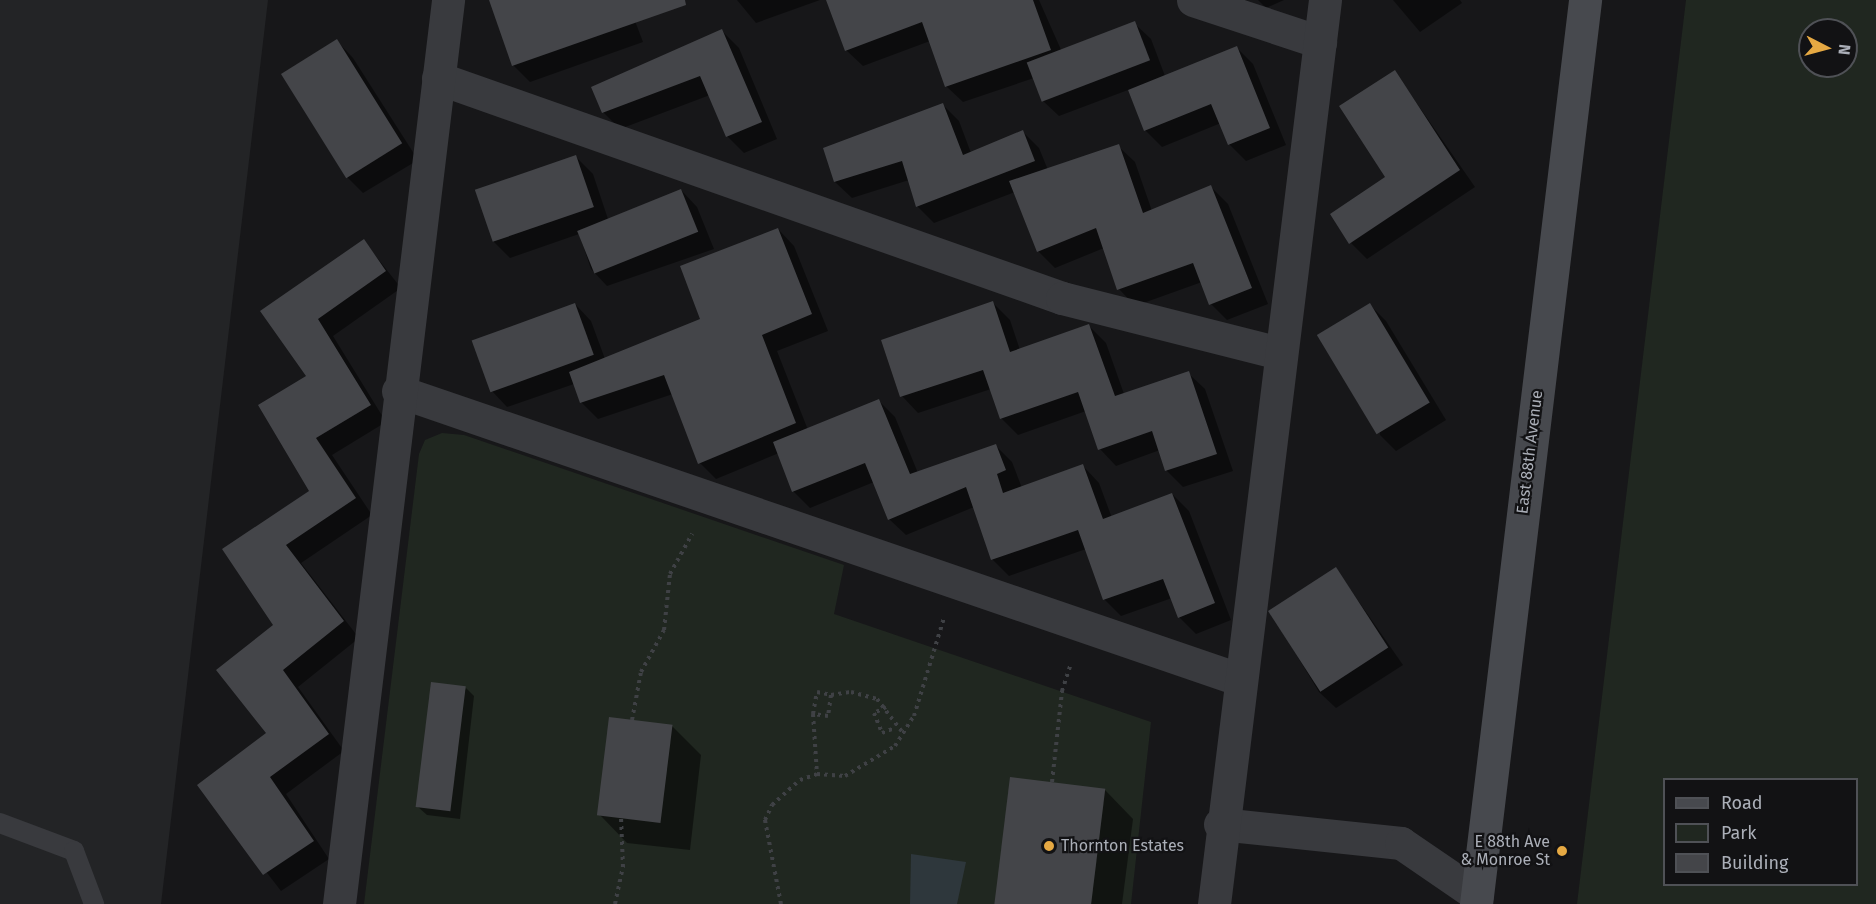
<!DOCTYPE html>
<html>
<head>
<meta charset="utf-8">
<style>
	body { margin:0 }
	#map { position:relative; width:1876px; height:904px; overflow:hidden; background:#171719; font-family:"Fira Sans",sans-serif }
	div>[style] { position:absolute }
	.built>* { inset:0; background:#232426 }
	.green>* { inset:0; background:#202720 }
	.water>* { inset:0; background:#2e373c }
	.shadow>* { inset:0; background:#0007 }
	.building>* { inset:0; background:#444549; transform-origin:0 0 }
	.path>* { height:4px; margin-top:-2px; transform-origin:0; background:repeating-linear-gradient(90deg,#3f4145 0 3px,transparent 0 7.5px) }
	.service>* { height:20px; margin:-10px; padding:0 10px; transform-origin:10px; border-radius:10px; background:#393a3e }
	.minor>* { height:33px; margin:-16.5px; padding:0 16.5px; transform-origin:16.5px; border-radius:16.5px; background:#393a3e }
	.secondary>* { height:33px; margin:-16.5px; padding:0 16.5px; transform-origin:16.5px; border-radius:16.5px; background:#47494e }
	.dots>* { width:16px; height:16px; translate:-50% -50%; box-sizing:border-box; border:3px solid #121214; border-radius:50% }
	span { translate:-50% -50%; white-space:nowrap; text-align:center; line-height:1.15; -webkit-text-stroke:4.5px #121214; paint-order:stroke }
	.street-label { font-size:16px; color:#abafb8 }
	.poi-label { font-size:16px; color:#abafb8 }
	.right { translate:-100% -50%; text-align:right }
	.left { translate:0 -50%; text-align:left }
	.legend { position:absolute; left:1663px; top:778px; width:195px; height:108px; box-sizing:border-box; background:#121214; border:2px solid #4f5156; margin:0; padding:8px 10px; list-style:none; font-size:18px; color:#abafb8 }
	.legend li { display:flex; align-items:center; gap:12px; height:30px }
	.legend b { width:30px; border:2px solid #4f5156 }
	.north { position:absolute; left:1798px; top:18px; width:60px; height:60px; box-sizing:border-box; background:#121214; border:2px solid #4f5156; border-radius:50%; rotate:96deg; font-size:16px; font-weight:700; line-height:24px; text-align:center; color:#abafb8 }
	.north::after { content:''; display:block; margin:auto; width:21px; height:27px; background:#e6a943; clip-path:polygon(50% 0,100% 100%,50% 72%,0 100%) }
</style>
</head>
<body>
<div id="map">
	<div class="built">
		<i style="clip-path:polygon(0 0,268px 0,161px 904px,0 904px)"></i>
	</div>
	<div class="green">
		<i style="clip-path:polygon(evenodd,1686px 0,1876px 0,1876px 904px,1577px 904px,1686px 0,1810px 30px,1846px 30px,1846px 66px,1810px 66px,1810px 30px,1686px 0,1664px 780px,1856px 780px,1856px 884px,1664px 884px,1664px 780px)"></i>
		<i style="clip-path:polygon(442px 433px,464px 435px,844px 565px,834px 614px,1151px 722px,1131px 904px,364px 904px,419px 454px,425px 440px)"></i>
	</div>
	<div class="water">
		<i style="clip-path:polygon(911px 854px,966px 862px,957px 904px,910px 904px)"></i>
	</div>
	<div class="shadow">
		<i style="clip-path:polygon(490px 0,627px 0,643px 42px,530px 82px,513px 65px)"></i>
		<i style="clip-path:polygon(737px 0,820px 0,756px 23px)"></i>
		<i style="clip-path:polygon(828px 0,1039px 0,1062px 52px,1134px 23px,1151px 39px,1165px 76px,1236px 47px,1253px 64px,1286px 145px,1246px 161px,1229px 144px,1221px 123px,1162px 147px,1145px 130px,1128px 90px,1059px 116px,1042px 100px,1034px 78px,963px 102px,946px 86px,930px 41px,863px 66px,846px 50px)"></i>
		<i style="clip-path:polygon(1258px 0,1284px 0,1266px 8px)"></i>
		<i style="clip-path:polygon(1393px 0,1460px 0,1462px 3px,1420px 32px)"></i>
		<i style="clip-path:polygon(722px 31px,739px 48px,777px 139px,744px 153px,727px 136px,710px 95px,620px 129px,603px 112px)"></i>
		<i style="clip-path:polygon(337px 41px,353px 58px,418px 160px,363px 193px,347px 177px)"></i>
		<i style="clip-path:polygon(1395px 72px,1475px 187px,1367px 259px,1351px 243px,1388px 177px)"></i>
		<i style="clip-path:polygon(942px 104px,959px 121px,971px 153px,1023px 132px,1039px 148px,1048px 170px,1118px 146px,1135px 162px,1152px 211px,1211px 187px,1228px 204px,1268px 304px,1227px 320px,1211px 304px,1202px 282px,1135px 306px,1119px 289px,1104px 248px,1055px 268px,1038px 251px,1015px 192px,934px 223px,917px 206px,909px 180px,852px 198px,835px 182px)"></i>
		<i style="clip-path:polygon(576px 157px,593px 174px,608px 219px,681px 190px,697px 207px,714px 249px,607px 286px,591px 269px,579px 234px,510px 258px,493px 241px)"></i>
		<i style="clip-path:polygon(778px 229px,794px 246px,828px 331px,777px 351px,808px 430px,879px 401px,895px 417px,918px 473px,996px 446px,1012px 462px,1022px 488px,1083px 466px,1099px 483px,1112px 518px,1172px 494px,1189px 511px,1231px 620px,1196px 634px,1179px 617px,1172px 598px,1121px 616px,1104px 599px,1086px 549px,1009px 576px,992px 559px,974px 507px,906px 535px,889px 519px,874px 482px,810px 508px,793px 491px,779px 453px,716px 479px,700px 463px,673px 394px,598px 419px,581px 402px,574px 384px,507px 407px,491px 390px,575px 304px,591px 321px,605px 359px,702px 320px)"></i>
		<i style="clip-path:polygon(364px 241px,401px 288px,333px 336px,386px 422px,332px 455px,372px 515px,301px 563px,359px 638px,298px 687px,344px 751px,286px 794px,329px 859px,281px 891px,199px 785px,268px 734px,275px 625px,224px 550px,311px 491px,308px 376px,262px 311px)"></i>
		<i style="clip-path:polygon(993px 303px,1010px 320px,1020px 350px,1089px 326px,1106px 343px,1124px 394px,1188px 373px,1205px 389px,1233px 471px,1183px 487px,1167px 471px,1160px 450px,1116px 466px,1100px 449px,1086px 411px,1018px 435px,1001px 418px,991px 389px,918px 413px,902px 396px)"></i>
		<i style="clip-path:polygon(1369px 304px,1386px 321px,1446px 420px,1396px 451px,1380px 435px)"></i>
		<i style="clip-path:polygon(1336px 569px,1403px 665px,1336px 708px,1319px 692px,1271px 613px)"></i>
		<i style="clip-path:polygon(466px 688px,474px 696px,460px 819px,427px 815px,418px 807px)"></i>
		<i style="clip-path:polygon(672px 726px,701px 755px,690px 850px,627px 843px,599px 814px)"></i>
		<i style="clip-path:polygon(1105px 790px,1133px 819px,1122px 904px,995px 904px)"></i>
	</div>
	<div class="building">
		<i style="clip-path:polygon(489px 0,685px 0,686px 5px,512px 66px)"></i>
		<i style="clip-path:polygon(826px 0,1033px 0,1051px 50px,945px 87px,922px 22px,845px 51px)"></i>
		<i style="left:1135px;top:21px;width:42px;height:116px;rotate:69deg"></i>
		<i style="clip-path:polygon(722px 29px,762px 122px,726px 137px,700px 76px,602px 113px,591px 87px)"></i>
		<i style="left:337px;top:39px;width:123px;height:66px;rotate:58deg"></i>
		<i style="clip-path:polygon(1237px 46px,1270px 128px,1228px 145px,1211px 104px,1144px 131px,1128px 90px)"></i>
		<i style="clip-path:polygon(1395px 70px,1460px 170px,1349px 244px,1330px 214px,1385px 177px,1339px 106px)"></i>
		<i style="clip-path:polygon(943px 103px,963px 155px,1023px 130px,1035px 161px,916px 207px,902px 161px,834px 182px,823px 148px)"></i>
		<i style="clip-path:polygon(1119px 144px,1143px 213px,1211px 185px,1252px 288px,1209px 305px,1193px 263px,1117px 290px,1096px 228px,1037px 252px,1009px 181px)"></i>
		<i style="left:576px;top:155px;width:55px;height:107px;rotate:71deg"></i>
		<i style="left:681px;top:189px;width:46px;height:112px;rotate:68deg"></i>
		<i style="clip-path:polygon(778px 228px,812px 314px,762px 335px,796px 423px,698px 464px,664px 375px,580px 403px,569px 372px,700px 319px,680px 266px)"></i>
		<i style="clip-path:polygon(364px 239px,386px 271px,318px 319px,371px 405px,316px 438px,356px 498px,286px 545px,344px 621px,283px 670px,329px 734px,270px 777px,314px 841px,263px 875px,197px 785px,266px 733px,216px 670px,273px 625px,222px 549px,309px 491px,258px 405px,306px 376px,260px 311px)"></i>
		<i style="clip-path:polygon(993px 301px,1010px 352px,1089px 324px,1115px 396px,1189px 371px,1217px 454px,1165px 471px,1152px 431px,1098px 450px,1078px 392px,1000px 419px,983px 370px,900px 397px,881px 340px)"></i>
		<i style="left:575px;top:303px;width:55px;height:110px;rotate:70deg"></i>
		<i style="left:1370px;top:303px;width:116px;height:62px;rotate:59deg"></i>
		<i style="clip-path:polygon(879px 399px,910px 474px,996px 444px,1006px 470px,997px 474px,1003px 493px,1083px 464px,1103px 519px,1172px 493px,1215px 603px,1178px 618px,1163px 579px,1103px 600px,1078px 530px,991px 560px,966px 487px,888px 520px,865px 463px,792px 492px,773px 442px)"></i>
		<i style="left:1336px;top:567px;width:96px;height:81px;rotate:57deg"></i>
		<i style="left:431px;top:682px;width:35px;height:126px;rotate:7deg"></i>
		<i style="left:609px;top:717px;width:64px;height:99px;rotate:7deg"></i>
		<i style="left:1010px;top:777px;width:96px;height:128px;rotate:7deg"></i>
	</div>
	<div class="path">
		<i style="left:831px;top:695px;width:20px;rotate:-9deg"></i>
		<i style="left:851px;top:692px;width:27px;rotate:15deg"></i>
		<i style="left:877px;top:699px;width:43px;rotate:52.6deg"></i>
		<i style="left:886px;top:707px;width:13px;rotate:153deg"></i>
		<i style="left:874px;top:713px;width:22px;rotate:68deg"></i>
		<i style="left:882px;top:733px;width:14px;rotate:-21deg"></i>
		<i style="left:813px;top:714px;width:22px;rotate:-80deg"></i>
		<i style="left:817px;top:692px;width:14px;rotate:12deg"></i>
		<i style="left:831px;top:695px;width:21px;rotate:98deg"></i>
		<i style="left:828px;top:716px;width:15px;rotate:-172deg"></i>
		<i style="left:813px;top:714px;width:60px;rotate:86.2deg"></i>
		<i style="left:632px;top:720px;width:49px;rotate:-79.4deg"></i>
		<i style="left:641px;top:672px;width:48px;rotate:-61.3deg"></i>
		<i style="left:664px;top:630px;width:56px;rotate:-83.9deg"></i>
		<i style="left:670px;top:574px;width:46px;rotate:-61.2deg"></i>
		<i style="left:1052px;top:782px;width:92px;rotate:-83.7deg"></i>
		<i style="left:1062px;top:691px;width:28px;rotate:-72deg"></i>
		<i style="left:615px;top:904px;width:38px;rotate:-78deg"></i>
		<i style="left:623px;top:867px;width:49px;rotate:-92.3deg"></i>
		<i style="left:781px;top:904px;width:86px;rotate:-100.8deg"></i>
		<i style="left:765px;top:820px;width:17px;rotate:-65deg"></i>
		<i style="left:772px;top:805px;width:38px;rotate:-42deg"></i>
		<i style="left:800px;top:780px;width:18px;rotate:-19deg"></i>
		<i style="left:817px;top:774px;width:28px;rotate:4deg"></i>
		<i style="left:845px;top:776px;width:58px;rotate:-31deg"></i>
		<i style="left:895px;top:746px;width:36px;rotate:-58deg"></i>
		<i style="left:914px;top:716px;width:102px;rotate:-73deg"></i>
	</div>
	<div class="service">
		<i style="left:0;top:823px;width:79px;rotate:20.7deg"></i>
		<i style="left:74px;top:851px;width:57px;rotate:69.3deg"></i>
	</div>
	<div class="minor">
		<i style="left:1193px;top:0;width:134px;rotate:18.3deg"></i>
		<i style="left:438px;top:78px;width:662px;rotate:19.42deg"></i>
		<i style="left:1062px;top:298px;width:225px;rotate:14.2deg"></i>
		<i style="left:398px;top:391px;width:888px;rotate:18.92deg"></i>
		<i style="left:1220px;top:824px;width:182px;rotate:6deg"></i>
		<i style="left:1401px;top:843px;width:92px;rotate:34.4deg"></i>
		<i style="left:339px;top:904px;width:911px;rotate:-83.12deg"></i>
		<i style="left:1214px;top:904px;width:911px;rotate:-83deg"></i>
	</div>
	<div class="secondary">
		<i style="left:1476px;top:904px;width:911px;rotate:-83.12deg"></i>
	</div>
	<div class="dots">
		<i style="left:1049px;top:846px;background:#e6a943"></i>
		<i style="left:1562px;top:851px;background:#e6a943"></i>
	</div>
	<div class="street-label">
		<span style="left:1530px;top:452px;rotate:-83deg">East 88th Avenue</span>
	</div>
	<div class="poi-label">
		<span class="right" style="left:1550px;top:851px">E 88th Ave<br>&amp; Monroe St</span>
		<span class="left" style="left:1061px;top:846px">Thornton Estates</span>
	</div>
	<ul class="legend">
	<li><b style="height:8px;background:#47494e"></b>Road</li>
	<li><b style="height:16px;background:#202720"></b>Park</li>
	<li><b style="height:16px;background:#444549"></b>Building</li>
	</ul>
	<div class="north">N</div>
</div>
</body>
</html>
